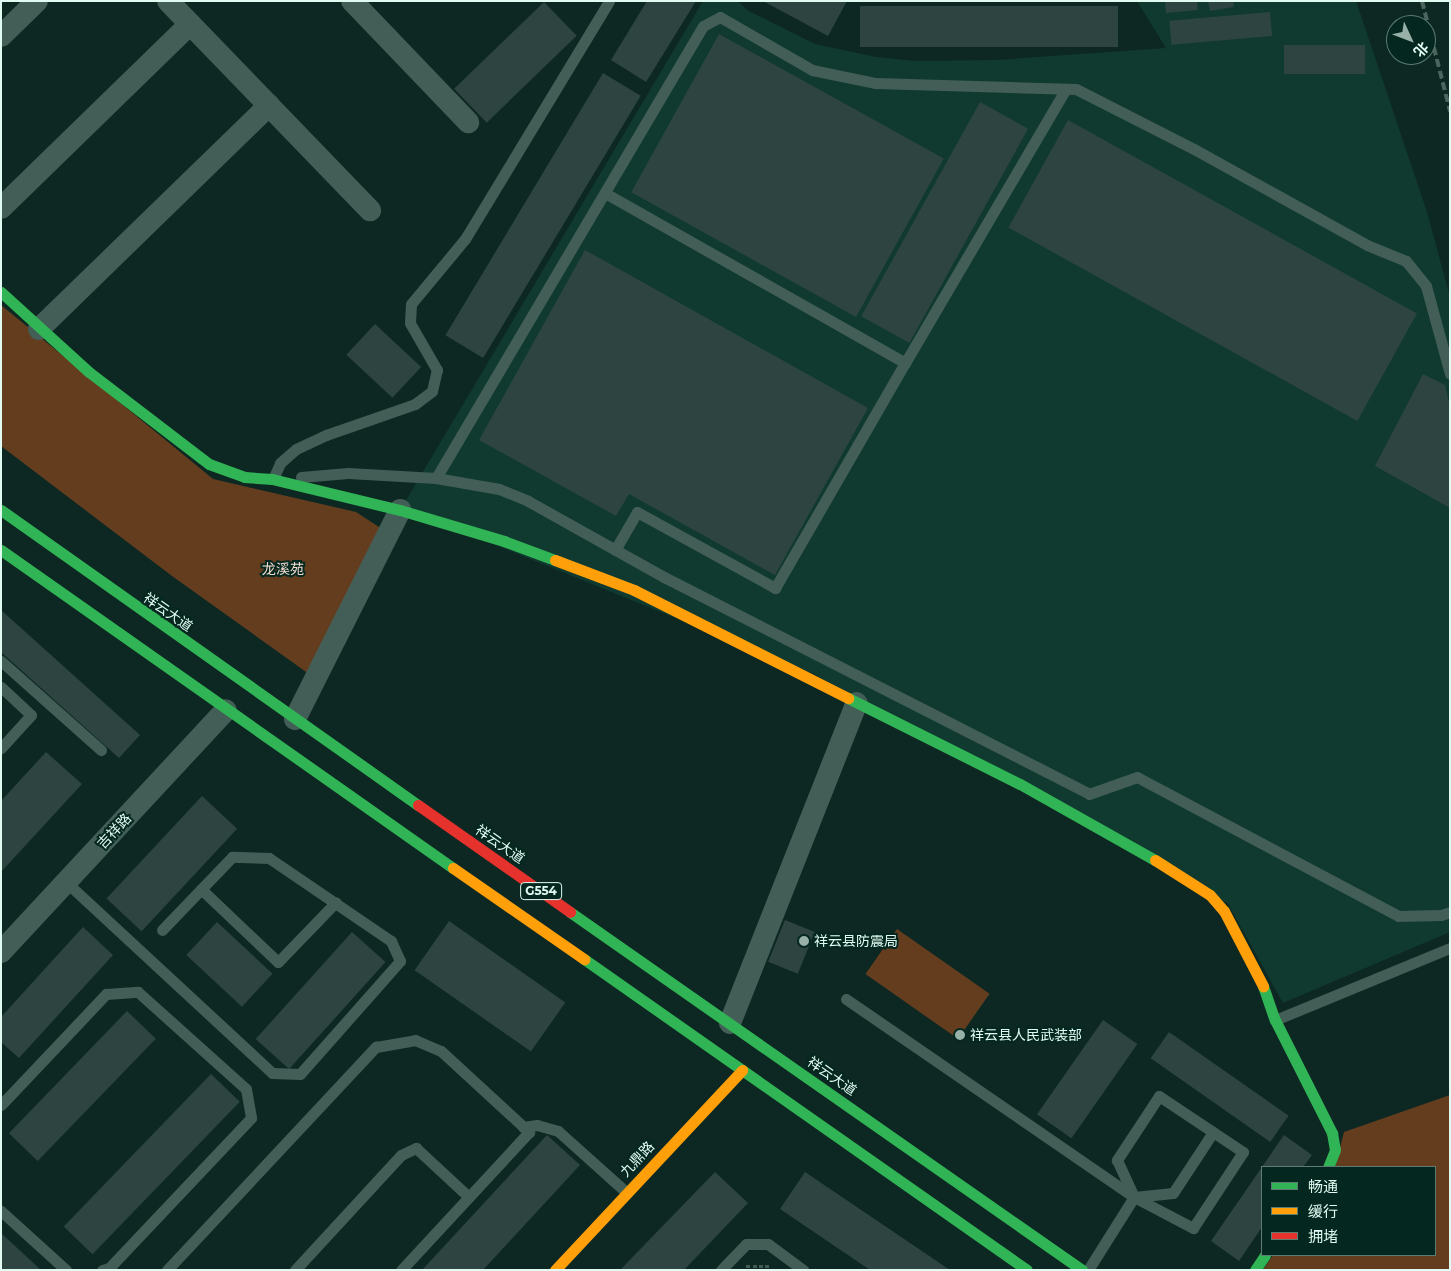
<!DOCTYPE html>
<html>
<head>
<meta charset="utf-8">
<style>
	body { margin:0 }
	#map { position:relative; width:1451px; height:1271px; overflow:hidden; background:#0d2822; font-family:Montserrat,"Noto Sans SC",sans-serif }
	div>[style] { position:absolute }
	.built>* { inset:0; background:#103a2f }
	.green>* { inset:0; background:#643d1f; transform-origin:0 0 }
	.building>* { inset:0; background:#2d4441; transform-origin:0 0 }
	.path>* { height:3px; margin-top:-1.5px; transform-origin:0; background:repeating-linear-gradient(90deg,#425a54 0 4px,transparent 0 6.5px) }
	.lane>* { height:11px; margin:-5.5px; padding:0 5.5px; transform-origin:5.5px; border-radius:5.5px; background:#425e57 }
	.street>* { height:22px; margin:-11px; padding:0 11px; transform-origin:11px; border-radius:11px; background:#425e57 }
	.fast>* { height:11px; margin:-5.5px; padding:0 5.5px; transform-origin:5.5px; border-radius:5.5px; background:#30b455 }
	.slow>* { height:11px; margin:-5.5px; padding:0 5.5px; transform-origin:5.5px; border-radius:5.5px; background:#ff9f0a }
	.jam>* { height:11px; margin:-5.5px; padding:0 5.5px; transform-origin:5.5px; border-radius:5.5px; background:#e5322d }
	.rail>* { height:4px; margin-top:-2px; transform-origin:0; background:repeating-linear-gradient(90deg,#4b645e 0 8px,transparent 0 12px) }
	.dots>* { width:14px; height:14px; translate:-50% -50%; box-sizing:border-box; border:2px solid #04281f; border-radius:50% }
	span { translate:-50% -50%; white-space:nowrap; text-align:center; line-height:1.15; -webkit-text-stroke:4px #04281f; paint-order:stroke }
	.shield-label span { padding:1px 4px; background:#04281f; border:1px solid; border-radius:4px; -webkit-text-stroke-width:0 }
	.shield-label { font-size:12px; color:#e2fbf2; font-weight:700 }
	.park-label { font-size:14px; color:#f3dcce }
	.street-label { font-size:14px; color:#e2fbf2 }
	.poi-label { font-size:14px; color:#e2fbf2 }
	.left { translate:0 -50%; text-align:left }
	.frame { position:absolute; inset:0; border:2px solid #e2fbf2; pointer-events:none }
	.legend { position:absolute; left:1261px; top:1166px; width:175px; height:90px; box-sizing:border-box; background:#04281f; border:1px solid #5d7c73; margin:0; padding:6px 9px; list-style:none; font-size:15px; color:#e2fbf2 }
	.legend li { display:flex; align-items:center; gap:10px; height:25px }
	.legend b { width:25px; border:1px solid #5d7c73 }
	.north { position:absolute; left:1386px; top:15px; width:50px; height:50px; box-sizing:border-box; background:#04281f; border:1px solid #5d7c73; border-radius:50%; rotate:133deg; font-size:14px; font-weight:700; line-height:20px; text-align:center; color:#e2fbf2 }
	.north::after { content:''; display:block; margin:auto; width:18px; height:22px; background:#97b1a9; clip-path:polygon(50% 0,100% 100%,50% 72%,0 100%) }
</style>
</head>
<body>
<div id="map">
	<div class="built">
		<i style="clip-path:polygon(703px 1px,738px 1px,747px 10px,815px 44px,876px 57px,916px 61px,995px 60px,1166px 48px,1137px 1px,1356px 1px,1427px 212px,1450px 297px,1450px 932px,1283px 1003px,1228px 904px,814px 674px,402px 507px)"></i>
	</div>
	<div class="green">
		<i style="clip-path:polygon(1px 305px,213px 479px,356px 512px,382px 529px,309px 674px,172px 576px,1px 446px)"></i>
		<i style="left:897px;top:929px;width:113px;height:55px;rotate:35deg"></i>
		<i style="clip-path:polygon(1450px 1095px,1450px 1270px,1263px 1270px,1273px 1255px,1435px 1255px,1435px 1167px,1335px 1167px,1344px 1132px)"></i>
	</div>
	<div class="building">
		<i style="clip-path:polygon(647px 1px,696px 1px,646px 82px,611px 60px)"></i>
		<i style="clip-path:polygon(763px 1px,847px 1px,828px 36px)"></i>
		<i style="clip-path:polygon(1165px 1px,1197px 1px,1198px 10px,1166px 13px)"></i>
		<i style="clip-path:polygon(1208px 1px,1233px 1px,1234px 7px,1210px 11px)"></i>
		<i style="left:544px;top:2px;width:47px;height:125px;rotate:46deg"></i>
		<i style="left:1118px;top:6px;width:41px;height:258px;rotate:90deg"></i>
		<i style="left:1270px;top:12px;width:24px;height:101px;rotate:85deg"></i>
		<i style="left:719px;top:34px;width:257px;height:181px;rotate:29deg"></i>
		<i style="left:1365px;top:45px;width:29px;height:81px;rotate:90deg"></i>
		<i style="left:603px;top:73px;width:44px;height:306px;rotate:31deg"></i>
		<i style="left:980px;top:102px;width:55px;height:245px;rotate:29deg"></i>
		<i style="left:1068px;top:120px;width:399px;height:123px;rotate:29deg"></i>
		<i style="clip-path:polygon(585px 250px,868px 408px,775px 575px,629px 494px,616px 516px,479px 440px)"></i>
		<i style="left:375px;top:324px;width:63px;height:42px;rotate:43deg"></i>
		<i style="clip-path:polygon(1423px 374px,1445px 385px,1450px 406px,1450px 508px,1375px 466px)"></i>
		<i style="clip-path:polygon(1px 610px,140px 735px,119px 758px,1px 652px)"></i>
		<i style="clip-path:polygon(46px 752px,82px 784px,1px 872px,1px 801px)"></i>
		<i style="left:202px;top:796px;width:48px;height:140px;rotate:43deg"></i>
		<i style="left:785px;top:920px;width:32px;height:45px;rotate:22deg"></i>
		<i style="left:449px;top:921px;width:142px;height:60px;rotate:35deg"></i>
		<i style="left:217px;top:922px;width:76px;height:45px;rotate:43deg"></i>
		<i style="clip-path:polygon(83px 927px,113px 955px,19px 1058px,1px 1042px,1px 1017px)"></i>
		<i style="left:352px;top:932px;width:45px;height:144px;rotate:42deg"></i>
		<i style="left:127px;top:1011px;width:40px;height:170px;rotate:44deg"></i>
		<i style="left:1103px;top:1020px;width:42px;height:115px;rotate:35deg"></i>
		<i style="left:1169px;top:1032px;width:146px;height:32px;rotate:35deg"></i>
		<i style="left:211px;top:1074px;width:40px;height:212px;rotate:44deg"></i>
		<i style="clip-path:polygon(547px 1135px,580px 1165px,483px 1270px,422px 1270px)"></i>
		<i style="clip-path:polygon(1284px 1135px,1312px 1155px,1303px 1167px,1262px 1167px,1262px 1227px,1239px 1261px,1211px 1241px)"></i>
		<i style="clip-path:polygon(715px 1172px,748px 1203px,684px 1270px,620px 1270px)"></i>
		<i style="clip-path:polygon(805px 1172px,950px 1270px,870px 1270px,780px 1209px)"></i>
		<i style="clip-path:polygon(1px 1233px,41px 1270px,1px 1270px)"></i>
	</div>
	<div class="path">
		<i style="left:746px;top:1266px;width:23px"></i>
	</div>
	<div class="lane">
		<i style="left:605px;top:193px;width:345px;rotate:29.5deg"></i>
		<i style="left:905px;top:363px;width:318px;rotate:-59.6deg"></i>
		<i style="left:301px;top:477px;width:47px;rotate:-4.9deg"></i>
		<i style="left:348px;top:473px;width:88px;rotate:3.3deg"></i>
		<i style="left:436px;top:478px;width:64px;rotate:9.9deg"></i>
		<i style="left:499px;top:489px;width:31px;rotate:22deg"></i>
		<i style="left:528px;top:501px;width:156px;rotate:29.2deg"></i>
		<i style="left:664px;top:577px;width:477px;rotate:27deg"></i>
		<i style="left:1089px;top:794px;width:51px;rotate:-19.5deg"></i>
		<i style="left:1137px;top:777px;width:296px;rotate:28deg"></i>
		<i style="left:1398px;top:916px;width:43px;rotate:-1.3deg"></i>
		<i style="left:1441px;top:915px;width:9px;rotate:-18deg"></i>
		<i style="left:436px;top:478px;width:525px;rotate:-59.43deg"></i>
		<i style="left:703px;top:26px;width:19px;rotate:-28deg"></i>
		<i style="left:720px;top:17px;width:106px;rotate:29.9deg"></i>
		<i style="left:812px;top:70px;width:64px;rotate:11.7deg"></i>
		<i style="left:875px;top:83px;width:201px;rotate:1.7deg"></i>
		<i style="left:1076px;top:89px;width:132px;rotate:27deg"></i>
		<i style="left:1194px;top:149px;width:198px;rotate:29deg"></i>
		<i style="left:1367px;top:245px;width:42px;rotate:22.3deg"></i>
		<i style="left:1406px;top:261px;width:32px;rotate:51deg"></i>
		<i style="left:1426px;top:286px;width:91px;rotate:74.7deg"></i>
		<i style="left:273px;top:479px;width:17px;rotate:-66deg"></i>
		<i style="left:280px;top:463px;width:21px;rotate:-41deg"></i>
		<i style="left:296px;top:449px;width:33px;rotate:-25deg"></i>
		<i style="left:326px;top:435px;width:94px;rotate:-19.2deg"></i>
		<i style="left:415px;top:404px;width:21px;rotate:-37deg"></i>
		<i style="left:432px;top:391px;width:22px;rotate:-77deg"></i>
		<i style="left:437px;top:370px;width:54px;rotate:-119.9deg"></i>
		<i style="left:410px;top:323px;width:19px;rotate:-87deg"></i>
		<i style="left:411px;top:304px;width:85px;rotate:-50.3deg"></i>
		<i style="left:465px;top:239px;width:278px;rotate:-58.8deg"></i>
		<i style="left:615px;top:550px;width:44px;rotate:-59.9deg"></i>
		<i style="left:637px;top:512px;width:158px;rotate:28.8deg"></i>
		<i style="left:775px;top:588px;width:260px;rotate:-60deg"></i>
		<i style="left:1px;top:661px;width:134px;rotate:41.7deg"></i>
		<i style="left:1px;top:687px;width:41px;rotate:43deg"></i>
		<i style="left:31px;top:715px;width:45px;rotate:132.3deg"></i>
		<i style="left:66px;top:882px;width:281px;rotate:42.8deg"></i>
		<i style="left:272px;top:1073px;width:28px;rotate:2deg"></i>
		<i style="left:300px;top:1074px;width:151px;rotate:-48.5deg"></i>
		<i style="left:400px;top:961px;width:22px;rotate:-114deg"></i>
		<i style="left:391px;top:941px;width:148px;rotate:-145.8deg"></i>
		<i style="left:269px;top:858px;width:37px;rotate:-178deg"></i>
		<i style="left:232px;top:857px;width:101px;rotate:133.8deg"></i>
		<i style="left:201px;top:889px;width:106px;rotate:43.5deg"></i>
		<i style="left:278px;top:962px;width:83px;rotate:-46deg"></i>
		<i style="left:846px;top:999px;width:349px;rotate:34.5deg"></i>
		<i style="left:1134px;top:1197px;width:67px;rotate:27.7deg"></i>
		<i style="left:1193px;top:1228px;width:91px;rotate:-56.7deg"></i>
		<i style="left:1243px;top:1152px;width:101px;rotate:-146.3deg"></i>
		<i style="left:1159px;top:1096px;width:77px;rotate:123.3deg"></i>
		<i style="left:1117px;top:1160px;width:41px;rotate:65.3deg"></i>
		<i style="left:1134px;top:1197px;width:39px;rotate:-6deg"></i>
		<i style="left:1173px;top:1193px;width:73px;rotate:-56.7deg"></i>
		<i style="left:1275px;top:1020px;width:189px;rotate:-22.4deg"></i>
		<i style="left:1px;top:1105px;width:153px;rotate:-46.6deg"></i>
		<i style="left:106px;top:994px;width:32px;rotate:-4deg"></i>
		<i style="left:138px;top:992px;width:145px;rotate:41.9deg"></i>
		<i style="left:246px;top:1089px;width:29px;rotate:80deg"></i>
		<i style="left:251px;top:1118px;width:207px;rotate:133.4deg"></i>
		<i style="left:109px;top:1268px;width:7px;rotate:164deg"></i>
		<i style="left:523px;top:1127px;width:14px;rotate:-8deg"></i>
		<i style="left:537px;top:1125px;width:22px;rotate:16deg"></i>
		<i style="left:558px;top:1131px;width:93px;rotate:41.9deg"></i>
		<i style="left:1px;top:1211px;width:88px;rotate:42.2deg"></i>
		<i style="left:167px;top:1270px;width:306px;rotate:-46.9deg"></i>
		<i style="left:376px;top:1047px;width:40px;rotate:-10deg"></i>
		<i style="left:415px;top:1040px;width:28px;rotate:23deg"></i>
		<i style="left:441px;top:1051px;width:120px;rotate:42.6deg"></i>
		<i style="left:529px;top:1132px;width:188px;rotate:132.8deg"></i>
		<i style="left:295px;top:1270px;width:156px;rotate:-47.3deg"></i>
		<i style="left:401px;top:1155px;width:17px;rotate:-25deg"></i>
		<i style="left:416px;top:1148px;width:72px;rotate:42.8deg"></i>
		<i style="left:721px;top:1270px;width:36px;rotate:-46deg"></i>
		<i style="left:746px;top:1244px;width:22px"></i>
		<i style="left:768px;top:1244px;width:44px;rotate:36.6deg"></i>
		<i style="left:1088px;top:1270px;width:86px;rotate:-57.8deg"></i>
	</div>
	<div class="street">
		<i style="left:168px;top:1px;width:291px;rotate:46deg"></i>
		<i style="left:352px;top:1px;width:168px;rotate:46.2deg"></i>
		<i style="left:1px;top:36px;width:50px;rotate:-44.2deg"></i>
		<i style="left:1px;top:208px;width:264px;rotate:-44.2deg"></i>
		<i style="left:39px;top:329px;width:321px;rotate:-44.2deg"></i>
		<i style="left:295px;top:719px;width:234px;rotate:-63.3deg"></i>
		<i style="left:1px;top:952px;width:330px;rotate:-47.1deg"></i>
		<i style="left:730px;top:1023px;width:344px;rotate:-68.4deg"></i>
	</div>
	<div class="fast">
		<i style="left:1px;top:292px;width:119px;rotate:42.3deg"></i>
		<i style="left:89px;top:372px;width:151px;rotate:37.5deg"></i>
		<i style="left:209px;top:464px;width:37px;rotate:20deg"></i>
		<i style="left:244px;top:477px;width:28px;rotate:4deg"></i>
		<i style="left:272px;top:479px;width:132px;rotate:13.6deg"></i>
		<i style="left:400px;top:510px;width:109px;rotate:16.6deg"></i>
		<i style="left:504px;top:541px;width:54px;rotate:20.4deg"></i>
		<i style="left:1px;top:510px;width:511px;rotate:35.28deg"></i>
		<i style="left:1px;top:550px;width:553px;rotate:35.13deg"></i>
		<i style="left:848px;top:698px;width:192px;rotate:26.6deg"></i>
		<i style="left:1020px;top:784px;width:155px;rotate:29.4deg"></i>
		<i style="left:570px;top:912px;width:625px;rotate:34.96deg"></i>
		<i style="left:584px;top:959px;width:541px;rotate:35.07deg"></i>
		<i style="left:1263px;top:986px;width:36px;rotate:71deg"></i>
		<i style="left:1275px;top:1020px;width:127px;rotate:63.2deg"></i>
		<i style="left:1332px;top:1133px;width:17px;rotate:80deg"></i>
		<i style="left:1335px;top:1150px;width:18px;rotate:112deg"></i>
		<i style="left:1255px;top:1270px;width:18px;rotate:-56deg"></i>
	</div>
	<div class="slow">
		<i style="left:555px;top:560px;width:85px;rotate:20.8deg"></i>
		<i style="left:634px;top:590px;width:240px;rotate:26.8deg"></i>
		<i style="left:1155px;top:860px;width:65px;rotate:32.5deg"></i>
		<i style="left:1210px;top:895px;width:21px;rotate:49deg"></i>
		<i style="left:1224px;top:911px;width:85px;rotate:62.5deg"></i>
		<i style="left:453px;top:868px;width:160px;rotate:34.8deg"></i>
		<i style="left:555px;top:1270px;width:274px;rotate:-46.9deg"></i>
	</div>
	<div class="jam">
		<i style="left:418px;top:805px;width:186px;rotate:35.1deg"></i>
	</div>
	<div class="rail">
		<i style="left:1422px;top:1px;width:114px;rotate:75.7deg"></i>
	</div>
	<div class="dots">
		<i style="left:804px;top:941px;background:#97b1a9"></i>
		<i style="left:960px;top:1035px;background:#97b1a9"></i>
	</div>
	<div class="shield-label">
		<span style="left:541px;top:891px">G554</span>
	</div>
	<div class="park-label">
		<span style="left:283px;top:569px">龙溪苑</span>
	</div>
	<div class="street-label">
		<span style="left:168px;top:612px;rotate:35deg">祥云大道</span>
		<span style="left:114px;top:831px;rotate:-47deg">吉祥路</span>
		<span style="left:500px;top:844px;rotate:35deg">祥云大道</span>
		<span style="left:832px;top:1076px;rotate:35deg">祥云大道</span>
		<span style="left:637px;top:1159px;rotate:-47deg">九鼎路</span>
	</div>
	<div class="poi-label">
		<span class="left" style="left:814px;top:941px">祥云县防震局</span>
		<span class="left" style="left:970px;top:1035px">祥云县人民武装部</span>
	</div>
	<div class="frame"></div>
	<ul class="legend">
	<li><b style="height:6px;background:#30b455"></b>畅通</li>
	<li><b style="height:6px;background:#ff9f0a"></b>缓行</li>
	<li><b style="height:6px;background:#e5322d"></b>拥堵</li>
	</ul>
	<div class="north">北</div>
</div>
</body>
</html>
